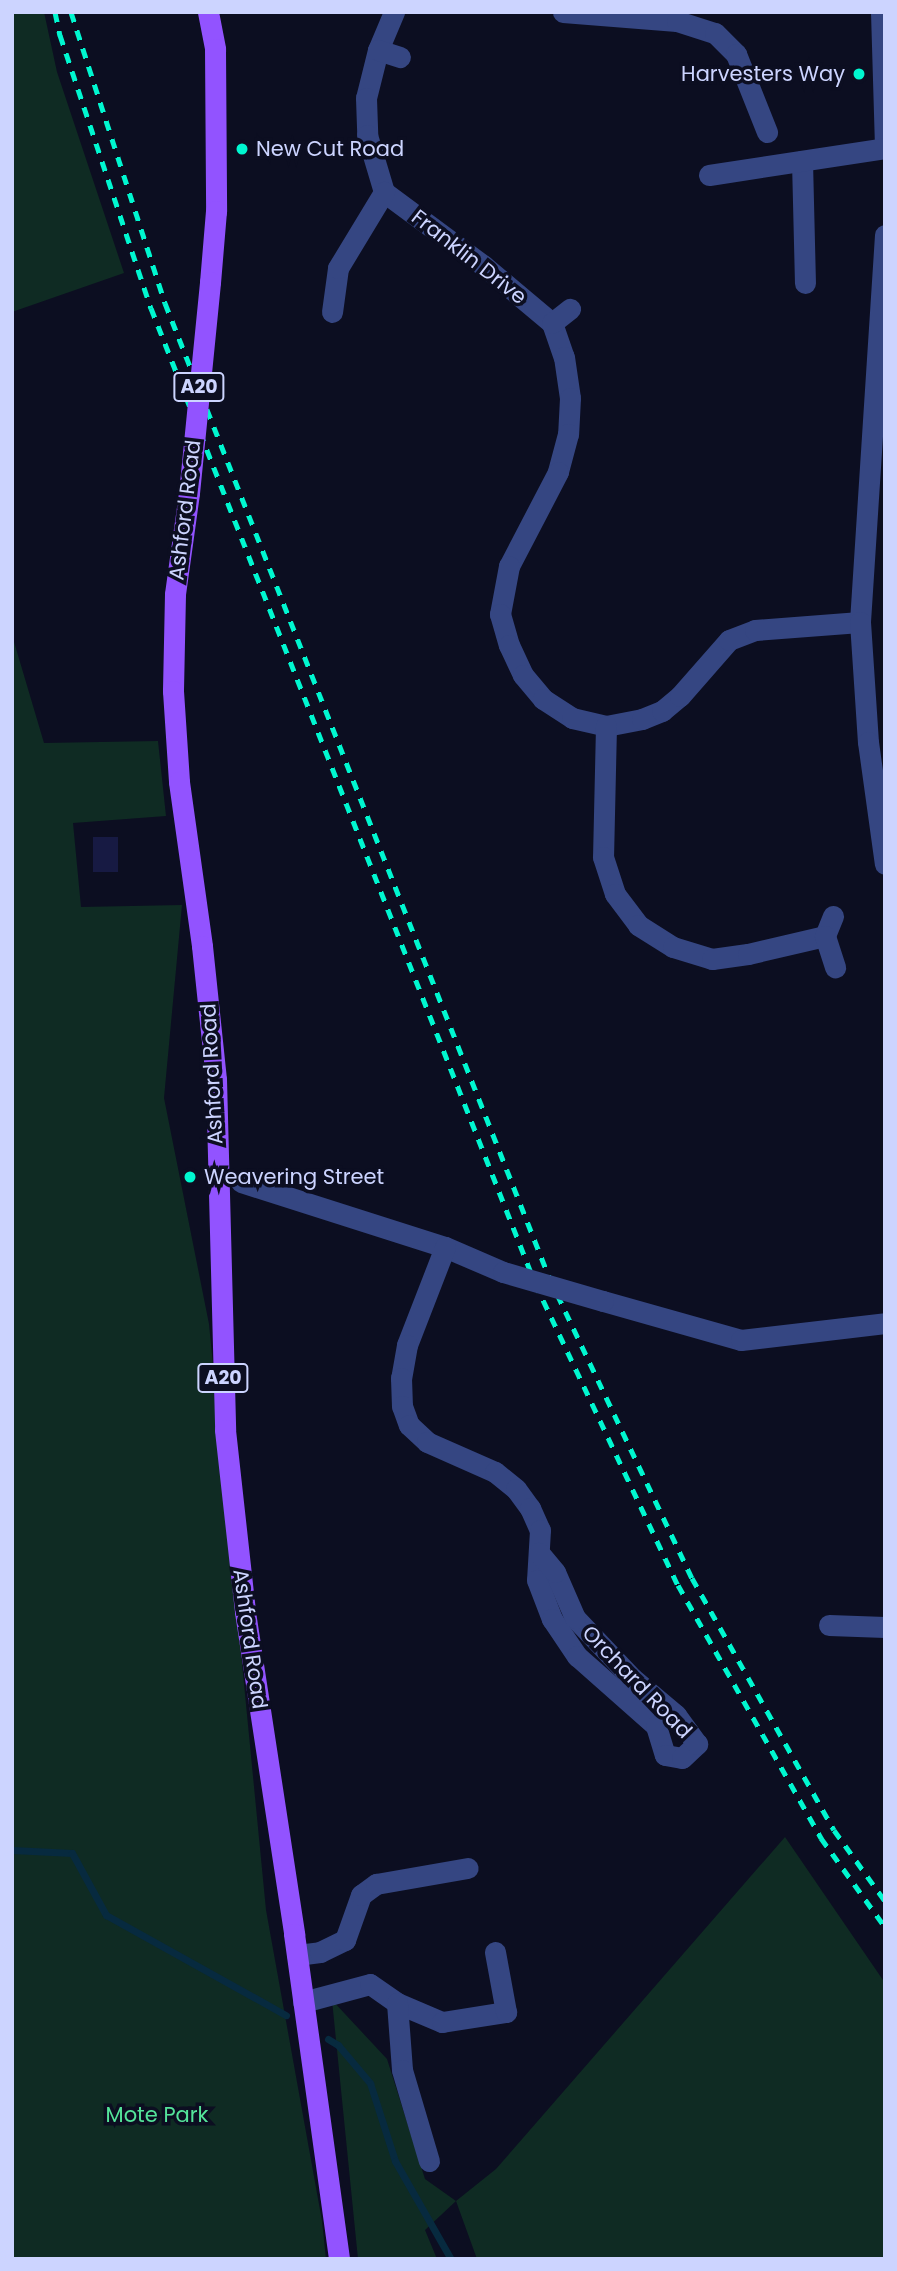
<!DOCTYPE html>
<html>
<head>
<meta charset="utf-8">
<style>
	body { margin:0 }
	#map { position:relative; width:897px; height:2271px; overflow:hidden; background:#0c0e21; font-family:Poppins,sans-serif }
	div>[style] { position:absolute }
	.green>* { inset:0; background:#0f2b23 }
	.stream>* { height:7px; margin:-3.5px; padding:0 3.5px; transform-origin:3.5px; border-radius:3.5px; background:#072a3f }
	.building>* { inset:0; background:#171a43; transform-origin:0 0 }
	.minor>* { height:21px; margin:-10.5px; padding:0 10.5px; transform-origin:10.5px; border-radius:10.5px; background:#354682 }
	.major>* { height:21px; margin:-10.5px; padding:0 10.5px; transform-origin:10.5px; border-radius:10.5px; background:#9253ff }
	.rail>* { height:5px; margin-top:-2.5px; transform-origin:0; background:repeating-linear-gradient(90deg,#00f7d0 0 10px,transparent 0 19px) }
	.minor-bridge>* { height:21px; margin:-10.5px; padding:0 10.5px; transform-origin:10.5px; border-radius:10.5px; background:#354682 }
	.major-bridge>* { height:21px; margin:-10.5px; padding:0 10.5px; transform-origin:10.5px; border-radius:10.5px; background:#9253ff }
	.dots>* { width:19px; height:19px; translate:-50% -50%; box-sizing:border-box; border:4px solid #0c0e21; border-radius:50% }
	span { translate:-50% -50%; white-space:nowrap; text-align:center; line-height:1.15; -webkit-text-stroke:7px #0c0e21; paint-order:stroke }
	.shield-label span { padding:2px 5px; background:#0c0e21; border:2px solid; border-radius:5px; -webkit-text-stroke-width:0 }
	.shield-label { font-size:19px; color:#ccd4ff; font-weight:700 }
	.poi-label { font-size:21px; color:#ccd4ff }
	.right { translate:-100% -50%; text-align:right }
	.left { translate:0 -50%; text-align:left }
	.street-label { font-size:21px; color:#ccd4ff }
	.park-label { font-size:21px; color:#54e49a }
	.frame { position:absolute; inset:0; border:14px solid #ccd4ff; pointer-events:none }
</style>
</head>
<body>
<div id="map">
	<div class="green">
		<i style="clip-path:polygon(12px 12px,44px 12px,57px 72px,124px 273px,12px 312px)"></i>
		<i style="clip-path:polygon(12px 635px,44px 743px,158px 741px,166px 816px,73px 823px,81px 907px,182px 905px,164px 1098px,209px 1324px,266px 1910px,322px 2221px,326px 2259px,12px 2259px)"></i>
		<i style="clip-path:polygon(785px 1837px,885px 1983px,885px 2259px,477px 2259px,456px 2201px,425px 2230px,437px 2259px,358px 2259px,332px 2000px,387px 2059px,425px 2179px,456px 2201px,496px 2169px)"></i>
	</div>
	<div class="stream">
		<i style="left:12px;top:1850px;width:60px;rotate:2.9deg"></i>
		<i style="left:72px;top:1853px;width:71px;rotate:61.3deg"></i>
		<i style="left:106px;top:1915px;width:206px;rotate:29.1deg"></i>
		<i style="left:328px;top:2039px;width:12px;rotate:31deg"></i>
		<i style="left:338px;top:2045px;width:50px;rotate:49.9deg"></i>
		<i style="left:370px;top:2083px;width:82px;rotate:72.2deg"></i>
		<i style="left:395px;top:2161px;width:113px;rotate:60.3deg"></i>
	</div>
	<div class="building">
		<i style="left:93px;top:837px;width:25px;height:35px"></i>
	</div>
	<div class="minor">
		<i style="left:394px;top:12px;width:41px;rotate:112.8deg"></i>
		<i style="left:378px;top:50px;width:49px;rotate:104deg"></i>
		<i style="left:366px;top:98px;width:37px;rotate:88deg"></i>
		<i style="left:367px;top:135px;width:59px;rotate:73.4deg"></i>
		<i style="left:384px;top:192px;width:124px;rotate:36.5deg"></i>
		<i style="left:484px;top:266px;width:89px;rotate:40deg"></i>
		<i style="left:552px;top:323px;width:36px;rotate:71deg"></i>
		<i style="left:564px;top:357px;width:41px;rotate:81.7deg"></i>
		<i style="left:570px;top:398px;width:36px;rotate:93deg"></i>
		<i style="left:568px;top:434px;width:39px;rotate:105deg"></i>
		<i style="left:558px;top:472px;width:106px;rotate:117.5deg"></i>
		<i style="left:509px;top:566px;width:49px;rotate:100.6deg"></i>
		<i style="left:500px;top:614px;width:32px;rotate:74deg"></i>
		<i style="left:509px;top:645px;width:33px;rotate:65deg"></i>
		<i style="left:523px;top:675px;width:31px;rotate:50deg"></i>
		<i style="left:543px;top:699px;width:35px;rotate:33deg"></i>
		<i style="left:572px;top:718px;width:35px;rotate:13deg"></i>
		<i style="left:606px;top:726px;width:37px;rotate:-11deg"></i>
		<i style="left:642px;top:719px;width:22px;rotate:-22deg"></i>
		<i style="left:662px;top:711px;width:23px;rotate:-40deg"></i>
		<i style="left:680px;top:696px;width:74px;rotate:-48.8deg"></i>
		<i style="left:729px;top:640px;width:28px;rotate:-21deg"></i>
		<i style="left:755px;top:630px;width:105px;rotate:-4.4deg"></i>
		<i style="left:563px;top:12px;width:114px;rotate:4.5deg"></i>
		<i style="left:677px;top:21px;width:40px;rotate:18deg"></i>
		<i style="left:715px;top:33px;width:30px;rotate:45deg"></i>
		<i style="left:736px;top:54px;width:84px;rotate:68.3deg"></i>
		<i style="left:881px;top:12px;width:134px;rotate:88.3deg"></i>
		<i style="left:378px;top:50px;width:23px;rotate:18deg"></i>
		<i style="left:802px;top:161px;width:122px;rotate:88.6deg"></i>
		<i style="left:709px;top:175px;width:178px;rotate:-8.7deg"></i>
		<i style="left:885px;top:235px;width:388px;rotate:93.7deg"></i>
		<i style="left:860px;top:622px;width:120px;rotate:86.2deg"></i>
		<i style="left:868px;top:742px;width:123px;rotate:82.1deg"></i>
		<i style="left:332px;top:312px;width:44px;rotate:-82.2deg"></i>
		<i style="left:338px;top:268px;width:89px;rotate:-58.8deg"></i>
		<i style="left:552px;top:323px;width:23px;rotate:-38deg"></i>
		<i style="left:606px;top:726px;width:131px;rotate:91.3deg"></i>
		<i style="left:603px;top:857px;width:39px;rotate:72deg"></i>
		<i style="left:615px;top:894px;width:39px;rotate:53deg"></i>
		<i style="left:638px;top:925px;width:41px;rotate:32.2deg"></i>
		<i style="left:673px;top:947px;width:41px;rotate:17.1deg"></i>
		<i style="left:712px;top:959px;width:36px;rotate:-8deg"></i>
		<i style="left:748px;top:954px;width:79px;rotate:-13.2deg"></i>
		<i style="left:833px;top:916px;width:22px;rotate:112deg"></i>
		<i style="left:825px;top:936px;width:33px;rotate:72deg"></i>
		<i style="left:241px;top:1182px;width:214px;rotate:17.7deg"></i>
		<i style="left:445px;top:1247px;width:63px;rotate:23.3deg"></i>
		<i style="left:445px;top:1247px;width:105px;rotate:111.2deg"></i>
		<i style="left:407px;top:1345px;width:34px;rotate:100deg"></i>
		<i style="left:401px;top:1378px;width:28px;rotate:88deg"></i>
		<i style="left:402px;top:1406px;width:20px;rotate:70deg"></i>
		<i style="left:409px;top:1425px;width:25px;rotate:43deg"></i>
		<i style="left:427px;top:1442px;width:74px;rotate:23.8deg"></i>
		<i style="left:495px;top:1472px;width:27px;rotate:39deg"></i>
		<i style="left:516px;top:1489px;width:24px;rotate:54deg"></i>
		<i style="left:530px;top:1508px;width:24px;rotate:66deg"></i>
		<i style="left:540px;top:1530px;width:50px;rotate:93.4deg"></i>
		<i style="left:537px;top:1580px;width:42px;rotate:69deg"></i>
		<i style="left:552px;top:1619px;width:45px;rotate:56deg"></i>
		<i style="left:577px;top:1656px;width:106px;rotate:41.5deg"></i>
		<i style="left:656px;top:1726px;width:30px;rotate:73deg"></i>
		<i style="left:665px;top:1755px;width:17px;rotate:10deg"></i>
		<i style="left:682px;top:1758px;width:21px;rotate:-43deg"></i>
		<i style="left:697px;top:1744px;width:36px;rotate:-126deg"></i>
		<i style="left:676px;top:1715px;width:57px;rotate:-139.9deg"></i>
		<i style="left:632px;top:1678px;width:83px;rotate:-133.5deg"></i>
		<i style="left:575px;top:1618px;width:50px;rotate:-113.5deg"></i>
		<i style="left:555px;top:1572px;width:25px;rotate:-130deg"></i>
		<i style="left:603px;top:1301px;width:143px;rotate:15.8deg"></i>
		<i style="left:741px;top:1340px;width:145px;rotate:-6.7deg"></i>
		<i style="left:829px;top:1625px;width:56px;rotate:2deg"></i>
		<i style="left:297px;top:1955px;width:23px;rotate:-7deg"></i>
		<i style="left:320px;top:1952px;width:28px;rotate:-26deg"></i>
		<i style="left:345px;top:1940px;width:48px;rotate:-70.4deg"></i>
		<i style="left:361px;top:1895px;width:19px;rotate:-36deg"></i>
		<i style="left:376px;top:1884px;width:93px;rotate:-9.9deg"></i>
		<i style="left:303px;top:2002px;width:69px;rotate:-15deg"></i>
		<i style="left:370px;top:1984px;width:33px;rotate:35deg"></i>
		<i style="left:397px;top:2003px;width:49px;rotate:22.9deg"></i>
		<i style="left:442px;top:2022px;width:65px;rotate:-8.9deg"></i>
		<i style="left:506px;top:2012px;width:61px;rotate:-100.4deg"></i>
		<i style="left:397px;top:2003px;width:67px;rotate:85.7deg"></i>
		<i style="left:402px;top:2070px;width:95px;rotate:73.5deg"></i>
	</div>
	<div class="major">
		<i style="left:208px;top:12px;width:38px;rotate:79deg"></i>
		<i style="left:215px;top:49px;width:162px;rotate:89.6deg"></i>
		<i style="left:216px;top:211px;width:71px;rotate:94.8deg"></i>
		<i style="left:189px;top:493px;width:102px;rotate:97.9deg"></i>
		<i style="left:175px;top:594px;width:97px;rotate:91.2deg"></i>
		<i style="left:173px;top:691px;width:91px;rotate:86.2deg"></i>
		<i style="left:179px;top:782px;width:166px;rotate:82deg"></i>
		<i style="left:202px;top:946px;width:134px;rotate:84deg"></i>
		<i style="left:216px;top:1079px;width:351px;rotate:88.5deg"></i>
		<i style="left:225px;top:1430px;width:183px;rotate:83.7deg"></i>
		<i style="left:245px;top:1612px;width:326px;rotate:81.3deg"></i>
		<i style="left:294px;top:1934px;width:328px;rotate:82.1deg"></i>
	</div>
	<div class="rail">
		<i style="left:55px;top:12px;width:24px;rotate:78deg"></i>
		<i style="left:60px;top:35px;width:288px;rotate:71.6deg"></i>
		<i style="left:151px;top:308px;width:1048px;rotate:68.5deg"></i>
		<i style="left:535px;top:1283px;width:334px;rotate:64.7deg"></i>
		<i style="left:678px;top:1585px;width:291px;rotate:60.5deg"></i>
		<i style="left:821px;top:1838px;width:110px;rotate:54.3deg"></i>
		<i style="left:71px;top:12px;width:306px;rotate:72.1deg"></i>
		<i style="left:165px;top:303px;width:1047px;rotate:68.48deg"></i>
		<i style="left:549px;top:1277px;width:333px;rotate:64.6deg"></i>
		<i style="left:692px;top:1578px;width:289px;rotate:60.6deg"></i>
		<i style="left:834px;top:1830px;width:87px;rotate:54.3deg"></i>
	</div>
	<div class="minor-bridge">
		<i style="left:503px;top:1272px;width:104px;rotate:16.2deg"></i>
	</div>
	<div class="major-bridge">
		<i style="left:189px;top:493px;width:212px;rotate:-84.3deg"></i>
	</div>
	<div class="dots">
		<i style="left:859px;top:74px;background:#00f7d0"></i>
		<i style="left:242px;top:149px;background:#00f7d0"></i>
		<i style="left:190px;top:1177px;background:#00f7d0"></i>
	</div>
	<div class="shield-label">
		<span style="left:199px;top:387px">A20</span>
		<span style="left:223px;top:1378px">A20</span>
	</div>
	<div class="poi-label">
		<span class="right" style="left:845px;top:74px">Harvesters Way</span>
		<span class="left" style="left:256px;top:149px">New Cut Road</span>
		<span class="left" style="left:204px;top:1177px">Weavering Street</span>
	</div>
	<div class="street-label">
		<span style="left:469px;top:257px;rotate:38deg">Franklin Drive</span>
		<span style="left:185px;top:510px;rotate:-83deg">Ashford Road</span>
		<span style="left:212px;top:1074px;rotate:-93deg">Ashford Road</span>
		<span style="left:250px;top:1639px;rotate:82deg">Ashford Road</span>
		<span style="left:637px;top:1682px;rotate:46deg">Orchard Road</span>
	</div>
	<div class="park-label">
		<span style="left:157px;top:2115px">Mote Park</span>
	</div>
	<div class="frame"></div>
</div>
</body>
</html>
